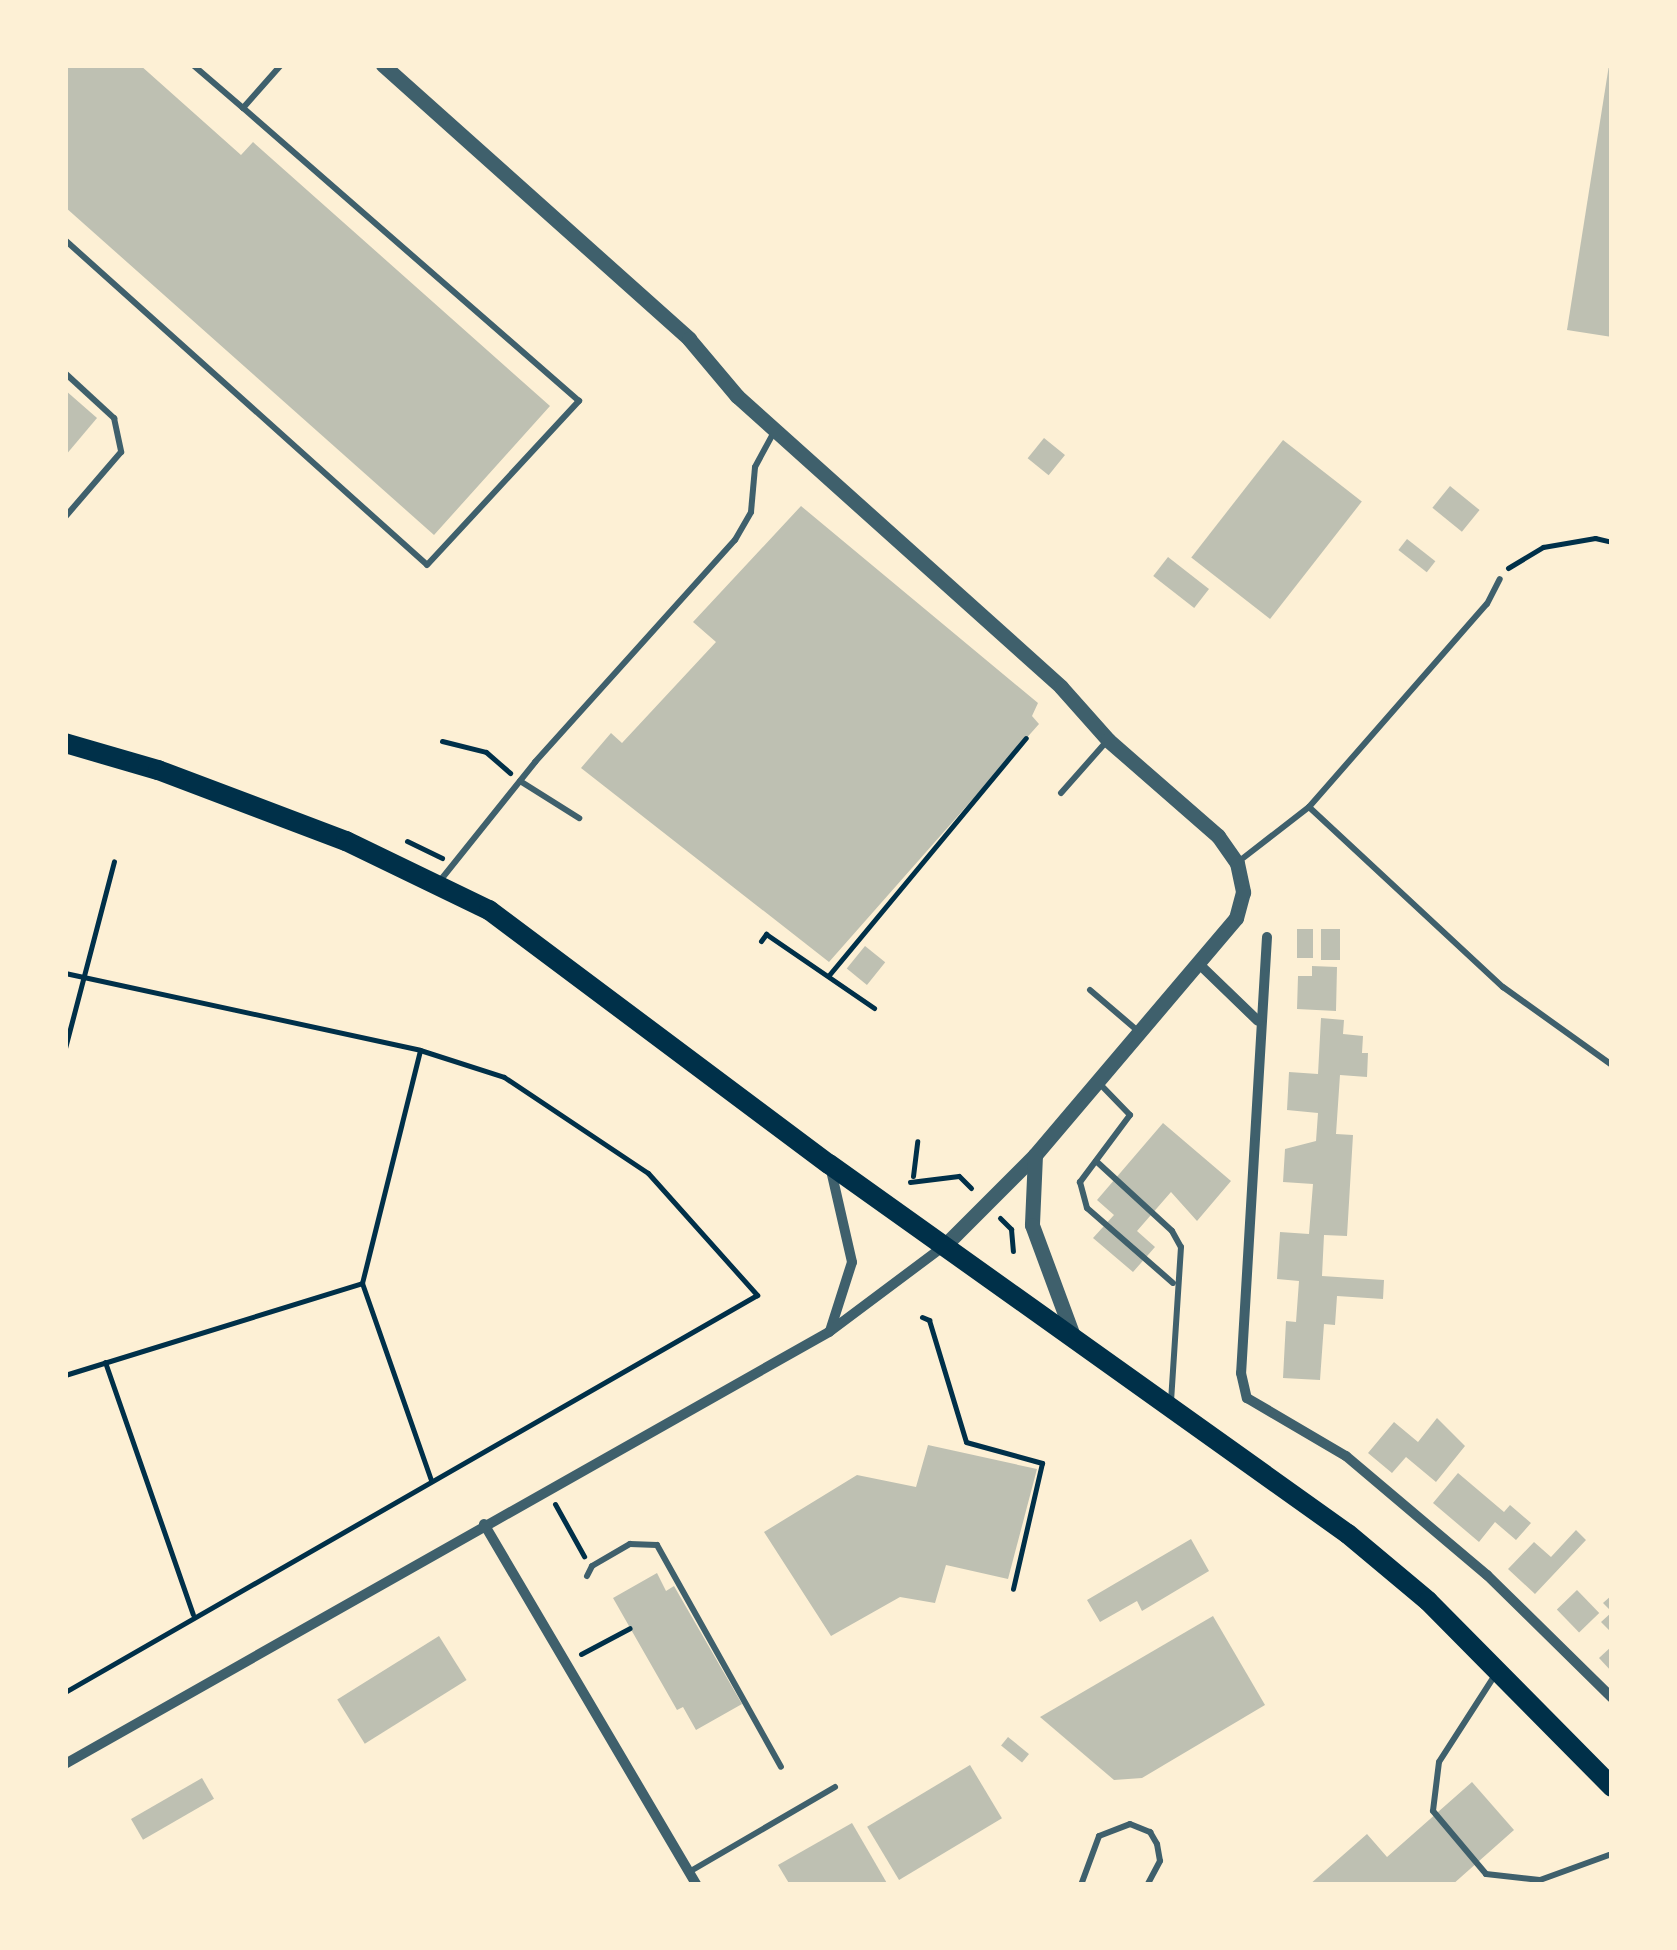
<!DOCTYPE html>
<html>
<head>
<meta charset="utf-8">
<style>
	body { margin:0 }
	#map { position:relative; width:1677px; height:1950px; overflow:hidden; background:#fdf0d5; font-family:"Nunito Sans",sans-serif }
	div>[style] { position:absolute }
	.building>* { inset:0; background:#bec0b2; transform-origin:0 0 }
	.path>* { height:5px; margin:-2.5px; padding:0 2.5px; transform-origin:2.5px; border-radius:2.5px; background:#003049 }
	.service>* { height:6px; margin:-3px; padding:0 3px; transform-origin:3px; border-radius:3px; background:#3f606c }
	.minor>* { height:10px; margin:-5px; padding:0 5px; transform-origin:5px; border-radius:5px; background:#3f606c }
	.tertiary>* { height:15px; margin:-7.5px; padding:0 7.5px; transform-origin:7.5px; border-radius:7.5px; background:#3f606c }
	.primary>* { height:20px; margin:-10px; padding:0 10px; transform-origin:10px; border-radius:10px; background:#003049 }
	span { translate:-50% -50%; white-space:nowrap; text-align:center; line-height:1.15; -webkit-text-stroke:10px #fdf0d5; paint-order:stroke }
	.frame { position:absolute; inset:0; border:68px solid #fdf0d5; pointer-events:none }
</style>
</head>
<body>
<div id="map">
	<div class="building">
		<i style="clip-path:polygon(65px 65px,140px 65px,241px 155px,253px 142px,550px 406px,434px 535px,65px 207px)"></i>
		<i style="clip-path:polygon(1609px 65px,1612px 65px,1612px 337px,1567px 330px)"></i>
		<i style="clip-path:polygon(65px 390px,97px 418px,65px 456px)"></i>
		<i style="left:1044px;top:438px;width:27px;height:26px;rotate:39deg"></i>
		<i style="left:1283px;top:440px;width:100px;height:149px;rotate:38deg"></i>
		<i style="left:1450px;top:486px;width:38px;height:28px;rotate:39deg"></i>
		<i style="clip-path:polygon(801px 506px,1038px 703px,1032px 716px,1039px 724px,829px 962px,581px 768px,611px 733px,622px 743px,716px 642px,693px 622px)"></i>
		<i style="left:1407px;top:539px;width:36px;height:14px;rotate:38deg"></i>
		<i style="left:1168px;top:557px;width:52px;height:24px;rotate:38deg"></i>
		<i style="left:1297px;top:929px;width:16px;height:29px"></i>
		<i style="left:1340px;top:929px;width:31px;height:19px;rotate:90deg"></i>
		<i style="left:865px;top:946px;width:26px;height:29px;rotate:39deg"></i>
		<i style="clip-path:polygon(1312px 966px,1337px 967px,1336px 1011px,1297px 1009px,1298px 976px,1312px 976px)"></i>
		<i style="clip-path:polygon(1321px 1018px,1344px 1020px,1343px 1034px,1363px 1036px,1362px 1053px,1368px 1053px,1367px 1077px,1340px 1075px,1336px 1134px,1353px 1135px,1347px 1236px,1324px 1235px,1322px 1276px,1384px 1280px,1383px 1299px,1337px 1296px,1335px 1325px,1324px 1324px,1320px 1380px,1283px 1378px,1286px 1321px,1296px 1322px,1299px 1281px,1277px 1279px,1280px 1232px,1309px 1234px,1313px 1184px,1283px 1182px,1285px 1149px,1316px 1141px,1318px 1113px,1287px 1110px,1289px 1072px,1318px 1074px)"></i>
		<i style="clip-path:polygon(1163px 1123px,1231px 1181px,1197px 1221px,1171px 1192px,1137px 1231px,1155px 1247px,1133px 1272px,1093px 1238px,1114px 1215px,1097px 1200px)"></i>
		<i style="clip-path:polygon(1437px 1418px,1465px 1446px,1436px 1482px,1406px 1457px,1392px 1473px,1368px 1453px,1394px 1422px,1418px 1442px)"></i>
		<i style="clip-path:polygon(928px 1445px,1037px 1469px,1008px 1579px,946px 1565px,935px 1603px,900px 1597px,831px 1636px,764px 1532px,857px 1475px,916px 1487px)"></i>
		<i style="clip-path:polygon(1458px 1473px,1504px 1512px,1510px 1505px,1531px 1523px,1516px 1540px,1495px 1522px,1479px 1542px,1433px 1503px)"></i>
		<i style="clip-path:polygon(1576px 1530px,1586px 1540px,1535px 1594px,1508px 1569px,1534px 1542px,1551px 1557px)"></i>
		<i style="clip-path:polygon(1191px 1539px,1209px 1571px,1142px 1611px,1137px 1601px,1100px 1622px,1087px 1600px)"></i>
		<i style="clip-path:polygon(657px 1573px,666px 1591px,674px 1586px,742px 1704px,696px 1730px,683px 1707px,677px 1710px,613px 1598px)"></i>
		<i style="left:1577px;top:1590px;width:32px;height:28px;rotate:46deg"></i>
		<i style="clip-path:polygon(1612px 1595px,1612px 1633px,1601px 1622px,1612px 1612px,1603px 1603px)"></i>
		<i style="clip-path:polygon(1213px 1616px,1265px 1705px,1142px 1778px,1114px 1780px,1040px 1717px)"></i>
		<i style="left:439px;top:1636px;width:52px;height:120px;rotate:58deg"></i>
		<i style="clip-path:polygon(1612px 1646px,1612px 1672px,1599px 1658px)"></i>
		<i style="left:1008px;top:1737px;width:27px;height:11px;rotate:39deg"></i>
		<i style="left:970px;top:1765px;width:62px;height:120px;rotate:59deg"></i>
		<i style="left:202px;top:1778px;width:24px;height:82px;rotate:60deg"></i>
		<i style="clip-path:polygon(1472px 1782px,1514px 1830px,1452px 1885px,1309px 1885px,1367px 1834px,1387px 1857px)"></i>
		<i style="clip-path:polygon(852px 1823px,888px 1885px,790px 1885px,778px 1865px)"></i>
	</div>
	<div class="path">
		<i style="left:1508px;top:568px;width:41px;rotate:-31deg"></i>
		<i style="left:1543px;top:547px;width:53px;rotate:-9.8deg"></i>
		<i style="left:1595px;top:538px;width:17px;rotate:13deg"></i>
		<i style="left:442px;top:741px;width:45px;rotate:14deg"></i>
		<i style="left:486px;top:752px;width:32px;rotate:41deg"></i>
		<i style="left:407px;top:841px;width:39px;rotate:26deg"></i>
		<i style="left:761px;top:941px;width:9px;rotate:-54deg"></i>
		<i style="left:766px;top:934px;width:131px;rotate:34.4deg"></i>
		<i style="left:65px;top:973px;width:363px;rotate:12.2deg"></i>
		<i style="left:829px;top:975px;width:308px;rotate:-50.3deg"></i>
		<i style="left:65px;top:1048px;width:193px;rotate:-75.3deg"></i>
		<i style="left:913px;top:1176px;width:35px;rotate:-83deg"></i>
		<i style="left:910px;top:1182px;width:49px;rotate:-7deg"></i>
		<i style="left:959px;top:1176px;width:17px;rotate:45deg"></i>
		<i style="left:1000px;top:1218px;width:16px;rotate:45deg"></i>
		<i style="left:1011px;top:1229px;width:22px;rotate:85deg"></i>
		<i style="left:362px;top:1283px;width:209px;rotate:70.7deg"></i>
		<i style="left:922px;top:1317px;width:8px;rotate:23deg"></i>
		<i style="left:929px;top:1320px;width:127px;rotate:73.1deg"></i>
		<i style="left:966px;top:1442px;width:79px;rotate:15.4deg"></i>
		<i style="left:1042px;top:1463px;width:129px;rotate:103deg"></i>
		<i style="left:105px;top:1362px;width:267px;rotate:70.8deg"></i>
		<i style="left:65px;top:1375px;width:311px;rotate:-17.2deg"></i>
		<i style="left:362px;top:1283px;width:240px;rotate:-76deg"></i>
		<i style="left:420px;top:1050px;width:88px;rotate:17.8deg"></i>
		<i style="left:504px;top:1077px;width:173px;rotate:33.7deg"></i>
		<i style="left:648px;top:1173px;width:164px;rotate:48.2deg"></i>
		<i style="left:757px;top:1295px;width:798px;rotate:150.16deg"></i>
		<i style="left:555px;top:1504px;width:60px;rotate:60.9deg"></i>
		<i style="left:581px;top:1654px;width:55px;rotate:-28deg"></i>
	</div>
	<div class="service">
		<i style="left:193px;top:65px;width:66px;rotate:40.7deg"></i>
		<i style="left:65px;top:240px;width:486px;rotate:41.9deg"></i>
		<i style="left:427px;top:565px;width:224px;rotate:-47.2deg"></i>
		<i style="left:579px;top:401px;width:446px;rotate:-138.9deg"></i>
		<i style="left:243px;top:108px;width:57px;rotate:-48.5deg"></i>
		<i style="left:65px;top:373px;width:67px;rotate:42.6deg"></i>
		<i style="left:114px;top:418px;width:35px;rotate:78deg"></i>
		<i style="left:121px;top:452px;width:86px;rotate:130.7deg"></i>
		<i style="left:520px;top:781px;width:70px;rotate:32.1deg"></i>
		<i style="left:1061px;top:793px;width:69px;rotate:-48.5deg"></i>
		<i style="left:1309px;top:807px;width:265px;rotate:42.9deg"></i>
		<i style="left:1503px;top:987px;width:134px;rotate:35.6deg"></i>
		<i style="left:1238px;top:862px;width:90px;rotate:-37.8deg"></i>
		<i style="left:1309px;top:807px;width:270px;rotate:-48.8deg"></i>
		<i style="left:1487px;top:604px;width:28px;rotate:-63deg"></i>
		<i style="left:439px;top:882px;width:154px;rotate:-51.3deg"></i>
		<i style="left:535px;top:762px;width:299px;rotate:-48deg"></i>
		<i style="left:735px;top:540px;width:32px;rotate:-60deg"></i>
		<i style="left:751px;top:512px;width:45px;rotate:-84.9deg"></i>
		<i style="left:755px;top:467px;width:42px;rotate:-61.6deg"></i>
		<i style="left:1090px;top:990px;width:63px;rotate:40.5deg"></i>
		<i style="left:1098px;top:1082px;width:46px;rotate:45.9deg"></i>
		<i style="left:1130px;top:1115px;width:84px;rotate:126.7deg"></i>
		<i style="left:1080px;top:1182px;width:27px;rotate:75deg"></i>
		<i style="left:1087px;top:1208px;width:114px;rotate:41.1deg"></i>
		<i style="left:1096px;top:1161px;width:103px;rotate:42.6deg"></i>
		<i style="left:1172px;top:1231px;width:18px;rotate:61deg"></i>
		<i style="left:1181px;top:1247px;width:155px;rotate:93.7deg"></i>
		<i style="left:587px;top:1576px;width:11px;rotate:-63deg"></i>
		<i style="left:592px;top:1566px;width:44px;rotate:-30.1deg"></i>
		<i style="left:630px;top:1544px;width:27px;rotate:2deg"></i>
		<i style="left:657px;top:1545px;width:254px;rotate:60.8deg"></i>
		<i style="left:1495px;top:1675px;width:103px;rotate:122.8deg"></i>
		<i style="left:1439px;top:1762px;width:49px;rotate:97deg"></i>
		<i style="left:1433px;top:1811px;width:82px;rotate:49.9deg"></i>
		<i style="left:1486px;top:1874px;width:54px;rotate:6.3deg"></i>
		<i style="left:1540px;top:1880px;width:77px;rotate:-19.9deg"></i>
		<i style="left:689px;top:1872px;width:169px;rotate:-30.2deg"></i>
		<i style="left:1081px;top:1885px;width:52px;rotate:-69.8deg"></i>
		<i style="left:1099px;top:1836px;width:33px;rotate:-21deg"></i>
		<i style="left:1130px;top:1824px;width:22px;rotate:22deg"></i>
		<i style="left:1150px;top:1832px;width:14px;rotate:60deg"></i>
		<i style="left:1157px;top:1844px;width:17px;rotate:80deg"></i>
		<i style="left:1160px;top:1861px;width:27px;rotate:118deg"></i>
	</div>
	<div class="minor">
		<i style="left:1267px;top:937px;width:437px;rotate:93.4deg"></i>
		<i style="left:1241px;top:1373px;width:26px;rotate:77deg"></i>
		<i style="left:1247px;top:1398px;width:115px;rotate:30.4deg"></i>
		<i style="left:1346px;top:1456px;width:185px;rotate:40.2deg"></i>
		<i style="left:1487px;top:1575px;width:175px;rotate:44.5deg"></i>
		<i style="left:1198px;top:963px;width:83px;rotate:44deg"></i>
		<i style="left:830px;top:1331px;width:72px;rotate:-72.3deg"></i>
		<i style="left:852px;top:1262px;width:94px;rotate:-102.9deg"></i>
		<i style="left:484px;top:1524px;width:419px;rotate:59.5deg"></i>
		<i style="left:65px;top:1764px;width:878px;rotate:-29.49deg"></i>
		<i style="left:829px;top:1332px;width:144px;rotate:-36.8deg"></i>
	</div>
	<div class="tertiary">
		<i style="left:383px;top:65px;width:411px;rotate:41.8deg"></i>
		<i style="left:689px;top:339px;width:75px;rotate:49.9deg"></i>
		<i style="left:737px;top:396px;width:435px;rotate:41.9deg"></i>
		<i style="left:1061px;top:687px;width:71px;rotate:48.4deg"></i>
		<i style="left:1108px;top:740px;width:146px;rotate:41.1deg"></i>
		<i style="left:1218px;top:836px;width:33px;rotate:55deg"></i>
		<i style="left:1237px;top:863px;width:30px;rotate:78deg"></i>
		<i style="left:1243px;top:892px;width:27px;rotate:105deg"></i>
		<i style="left:1236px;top:918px;width:311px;rotate:130.3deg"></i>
		<i style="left:1035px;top:1155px;width:129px;rotate:135deg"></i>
		<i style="left:1035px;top:1155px;width:70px;rotate:92.5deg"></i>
		<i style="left:1032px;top:1225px;width:118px;rotate:69.7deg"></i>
	</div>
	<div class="primary">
		<i style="left:65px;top:743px;width:97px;rotate:16.2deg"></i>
		<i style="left:158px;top:770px;width:201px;rotate:20.7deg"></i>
		<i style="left:346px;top:841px;width:159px;rotate:25.8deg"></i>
		<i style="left:489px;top:910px;width:424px;rotate:36.8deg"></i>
		<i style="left:829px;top:1164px;width:637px;rotate:35.49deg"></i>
		<i style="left:1348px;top:1534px;width:104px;rotate:39.9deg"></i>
		<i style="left:1428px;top:1601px;width:262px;rotate:45.3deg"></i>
	</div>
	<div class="frame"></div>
</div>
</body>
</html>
